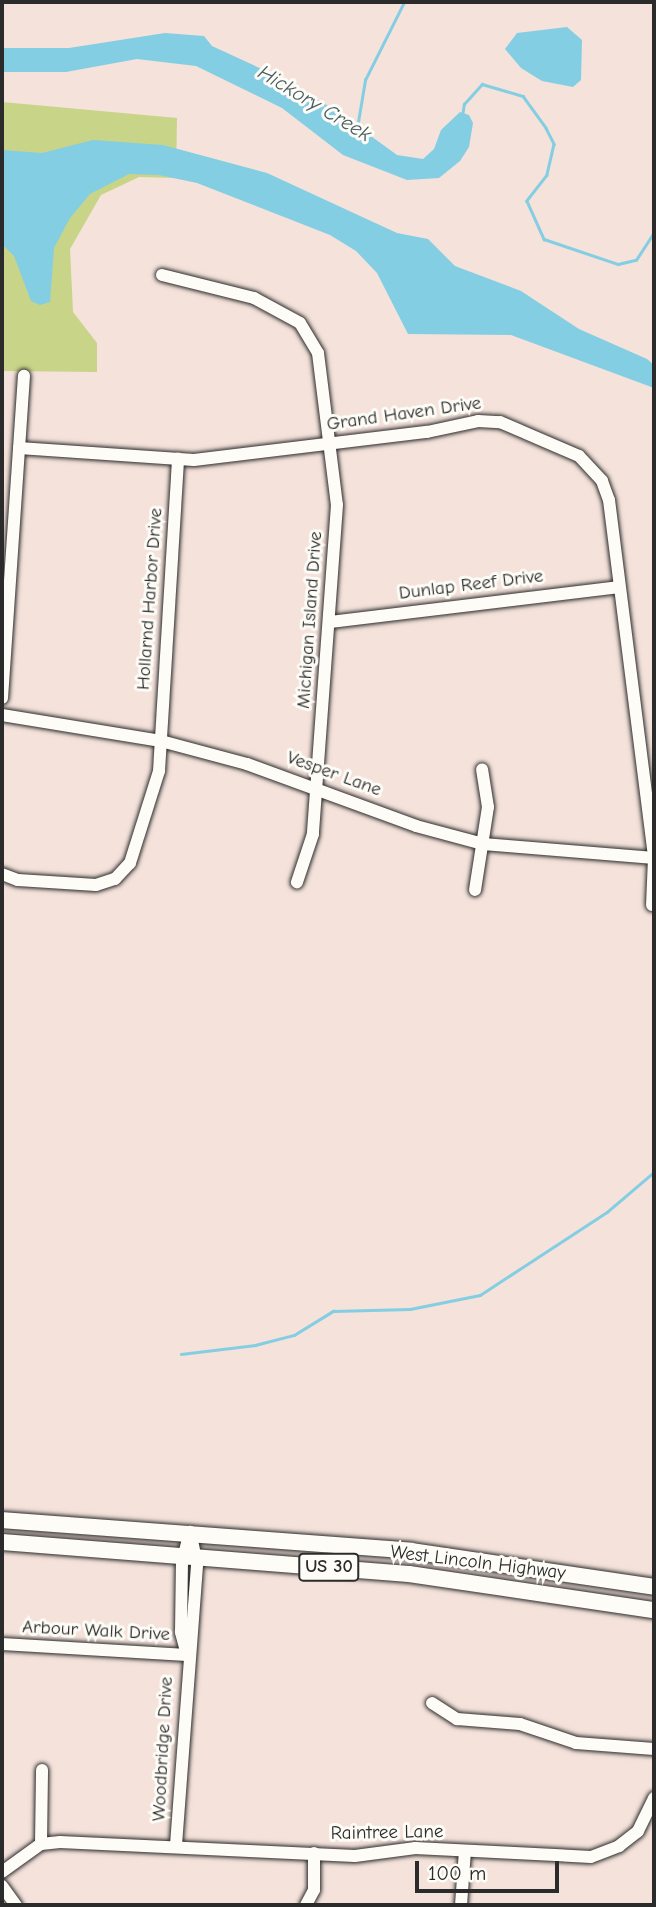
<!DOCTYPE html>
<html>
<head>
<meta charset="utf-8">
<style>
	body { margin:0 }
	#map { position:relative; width:656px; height:1907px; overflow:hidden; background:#f4e2db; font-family:"Comic Neue",sans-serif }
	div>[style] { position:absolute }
	.green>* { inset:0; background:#c8d487 }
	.water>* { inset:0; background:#83cee3 }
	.stream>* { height:2.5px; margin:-1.25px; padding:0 1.25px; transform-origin:1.25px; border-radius:1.25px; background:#83cee3 }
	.roads { filter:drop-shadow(0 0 2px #2b2b2b) drop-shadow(0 0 2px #2b2b2b) }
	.minor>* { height:12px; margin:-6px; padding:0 6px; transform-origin:6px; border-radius:6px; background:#fdfcf7 }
	.major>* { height:16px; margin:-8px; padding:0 8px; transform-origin:8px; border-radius:8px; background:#fdfcf7 }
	span { translate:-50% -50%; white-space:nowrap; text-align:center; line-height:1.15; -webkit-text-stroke:6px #fdfcf7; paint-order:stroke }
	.shield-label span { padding:2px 5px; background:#fdfcf7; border:2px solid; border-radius:5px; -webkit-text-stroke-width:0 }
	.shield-label { font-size:18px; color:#2b2b2b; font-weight:700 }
	.street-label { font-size:19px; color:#2b2b2b }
	.water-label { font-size:21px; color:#455c62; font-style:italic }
	.frame { position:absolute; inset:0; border:4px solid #2b2b2b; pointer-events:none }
	.scale { position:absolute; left:415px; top:1861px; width:144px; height:32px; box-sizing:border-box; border:4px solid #2b2b2b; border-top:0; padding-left:9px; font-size:21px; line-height:24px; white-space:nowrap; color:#2b2b2b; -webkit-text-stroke:5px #fdfcf7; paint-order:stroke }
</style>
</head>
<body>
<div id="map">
	<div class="green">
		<i style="clip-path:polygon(2px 102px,177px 118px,176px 178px,139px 177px,101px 195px,70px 249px,73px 312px,97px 343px,97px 372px,2px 371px)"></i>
	</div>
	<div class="water">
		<i style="clip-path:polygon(567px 27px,582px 40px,581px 80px,573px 87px,542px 81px,521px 68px,505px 49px,517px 33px)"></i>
		<i style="clip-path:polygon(165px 33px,204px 36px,212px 46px,277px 76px,335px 110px,397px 155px,423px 159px,434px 149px,441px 130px,460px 112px,469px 115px,473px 123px,469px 147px,460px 161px,439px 178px,407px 180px,343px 155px,282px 108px,196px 66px,137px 59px,66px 72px,2px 72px,2px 48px,69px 48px)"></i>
		<i style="clip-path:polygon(93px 140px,163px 145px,267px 173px,397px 233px,428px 239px,455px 266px,521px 291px,579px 329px,647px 359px,654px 365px,654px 388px,511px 335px,408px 334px,377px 273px,356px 251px,330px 235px,197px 183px,159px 175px,129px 174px,90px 194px,70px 218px,54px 248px,50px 302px,40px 305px,31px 301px,14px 256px,2px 244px,2px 150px,42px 153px)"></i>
	</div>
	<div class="stream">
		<i style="left:462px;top:116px;width:12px;rotate:-81deg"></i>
		<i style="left:464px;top:104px;width:27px;rotate:-48deg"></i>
		<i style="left:482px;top:84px;width:43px;rotate:16.3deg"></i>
		<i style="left:523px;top:96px;width:39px;rotate:54deg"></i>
		<i style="left:546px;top:128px;width:18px;rotate:63deg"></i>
		<i style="left:554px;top:144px;width:32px;rotate:103deg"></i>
		<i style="left:547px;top:175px;width:33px;rotate:128deg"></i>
		<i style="left:527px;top:201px;width:42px;rotate:65.9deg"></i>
		<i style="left:544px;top:239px;width:78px;rotate:18.7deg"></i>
		<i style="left:618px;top:264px;width:18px;rotate:-13deg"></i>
		<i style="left:636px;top:260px;width:33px;rotate:-57deg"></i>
		<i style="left:358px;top:122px;width:43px;rotate:-80.5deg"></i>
		<i style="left:365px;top:80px;width:87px;rotate:-63.4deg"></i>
		<i style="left:181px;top:1354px;width:75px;rotate:-6.9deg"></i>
		<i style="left:255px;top:1345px;width:40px;rotate:-14.4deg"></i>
		<i style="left:294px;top:1335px;width:46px;rotate:-31.6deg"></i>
		<i style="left:333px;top:1311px;width:77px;rotate:-1.5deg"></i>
		<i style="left:410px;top:1309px;width:71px;rotate:-11.3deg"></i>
		<i style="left:480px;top:1295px;width:152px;rotate:-33.2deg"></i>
		<i style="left:607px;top:1212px;width:62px;rotate:-40.4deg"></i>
	</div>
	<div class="roads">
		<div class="minor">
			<i style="left:162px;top:275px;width:95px;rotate:14deg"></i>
			<i style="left:254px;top:298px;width:52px;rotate:28.5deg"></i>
			<i style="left:300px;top:323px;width:35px;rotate:59deg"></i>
			<i style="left:318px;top:353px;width:153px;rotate:82.9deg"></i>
			<i style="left:337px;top:505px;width:330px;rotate:94.2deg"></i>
			<i style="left:313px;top:834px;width:51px;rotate:108.4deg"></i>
			<i style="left:19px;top:448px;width:175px;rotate:3.9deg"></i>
			<i style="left:194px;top:460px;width:235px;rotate:-6.9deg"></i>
			<i style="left:427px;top:432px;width:52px;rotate:-12.2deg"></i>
			<i style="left:478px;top:421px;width:22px;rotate:3deg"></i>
			<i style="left:500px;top:422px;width:86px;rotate:23.3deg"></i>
			<i style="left:579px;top:456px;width:34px;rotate:47deg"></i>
			<i style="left:602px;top:481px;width:20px;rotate:70deg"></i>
			<i style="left:609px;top:500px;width:361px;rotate:82.8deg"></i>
			<i style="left:654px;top:858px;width:47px;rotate:92.4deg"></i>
			<i style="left:330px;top:622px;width:290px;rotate:-6.9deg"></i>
			<i style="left:2px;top:698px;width:323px;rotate:-86.1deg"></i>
			<i style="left:2px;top:715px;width:161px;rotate:9.3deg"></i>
			<i style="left:161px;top:741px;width:89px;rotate:15deg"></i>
			<i style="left:247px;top:764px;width:180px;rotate:20.1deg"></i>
			<i style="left:416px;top:826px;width:69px;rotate:15deg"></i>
			<i style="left:483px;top:844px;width:172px;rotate:4.7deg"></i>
			<i style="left:2px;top:874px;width:17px;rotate:21deg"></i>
			<i style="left:18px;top:880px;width:78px;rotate:3.7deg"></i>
			<i style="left:96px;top:885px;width:20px;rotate:-18deg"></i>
			<i style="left:115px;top:879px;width:22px;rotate:-47deg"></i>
			<i style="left:130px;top:863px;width:96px;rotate:-72.5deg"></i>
			<i style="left:159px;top:771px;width:313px;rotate:-86.5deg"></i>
			<i style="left:475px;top:890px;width:84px;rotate:-81.1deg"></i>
			<i style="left:488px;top:807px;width:38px;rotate:-99deg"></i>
			<i style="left:2px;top:1644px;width:185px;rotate:3.4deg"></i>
			<i style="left:187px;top:1655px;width:24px;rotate:-105deg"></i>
			<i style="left:181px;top:1632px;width:69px;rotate:-89.2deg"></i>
			<i style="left:182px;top:1563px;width:32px;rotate:-76deg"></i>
			<i style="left:432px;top:1703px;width:30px;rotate:33deg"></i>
			<i style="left:457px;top:1719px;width:63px;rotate:4.5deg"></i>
			<i style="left:520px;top:1724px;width:59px;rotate:18.7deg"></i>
			<i style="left:576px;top:1743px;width:78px;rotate:4.4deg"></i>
			<i style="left:41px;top:1844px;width:74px;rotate:-89.2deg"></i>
			<i style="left:176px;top:1845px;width:282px;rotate:-85.7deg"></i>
			<i style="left:197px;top:1564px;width:33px;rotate:-102deg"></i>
			<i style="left:2px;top:1872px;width:48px;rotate:-35.7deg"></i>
			<i style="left:41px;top:1844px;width:19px;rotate:-6deg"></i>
			<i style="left:60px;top:1842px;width:295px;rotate:2.7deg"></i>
			<i style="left:355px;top:1856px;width:61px;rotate:-7.6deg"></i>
			<i style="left:415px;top:1848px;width:176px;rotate:2.9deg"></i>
			<i style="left:591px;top:1857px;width:30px;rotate:-21deg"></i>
			<i style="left:619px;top:1846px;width:24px;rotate:-38deg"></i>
			<i style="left:638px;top:1831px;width:37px;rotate:-64deg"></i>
			<i style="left:2px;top:1886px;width:24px;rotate:54deg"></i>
			<i style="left:306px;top:1905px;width:17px;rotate:-62deg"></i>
			<i style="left:314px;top:1890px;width:37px;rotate:-90deg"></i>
			<i style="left:461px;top:1905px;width:54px;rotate:-85.8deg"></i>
		</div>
		<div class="major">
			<i style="left:2px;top:1520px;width:410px;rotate:4.3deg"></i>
			<i style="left:411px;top:1551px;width:246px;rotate:8.4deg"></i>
			<i style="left:2px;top:1542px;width:408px;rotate:4.5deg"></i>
			<i style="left:409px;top:1574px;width:248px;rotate:8.4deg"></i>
		</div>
	</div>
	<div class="shield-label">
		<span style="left:329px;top:1567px">US 30</span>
	</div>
	<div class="street-label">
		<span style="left:404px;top:414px;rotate:-8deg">Grand Haven Drive</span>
		<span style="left:471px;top:585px;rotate:-7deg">Dunlap Reef Drive</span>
		<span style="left:150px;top:599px;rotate:-86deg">Hollarnd Harbor Drive</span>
		<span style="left:310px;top:620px;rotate:-86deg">Michigan Island Drive</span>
		<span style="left:334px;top:774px;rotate:20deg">Vesper Lane</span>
		<span style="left:478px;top:1563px;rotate:7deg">West Lincoln Highway</span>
		<span style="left:96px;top:1631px;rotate:3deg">Arbour Walk Drive</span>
		<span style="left:163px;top:1749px;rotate:-87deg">Woodbridge Drive</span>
		<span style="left:387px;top:1833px;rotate:-1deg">Raintree Lane</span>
	</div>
	<div class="water-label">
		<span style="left:315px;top:103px;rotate:31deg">Hickory Creek</span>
	</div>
	<div class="frame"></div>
	<div class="scale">100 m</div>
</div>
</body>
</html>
